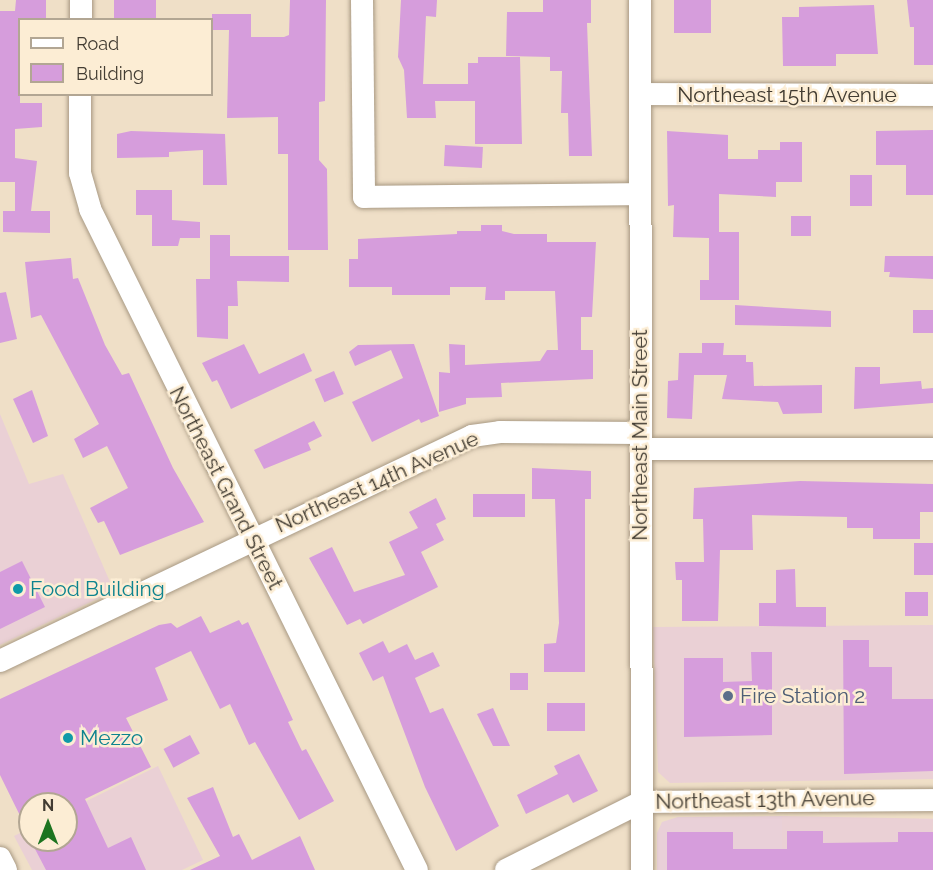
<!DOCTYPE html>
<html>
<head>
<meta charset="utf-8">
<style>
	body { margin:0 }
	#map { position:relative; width:933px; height:870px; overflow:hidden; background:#efdfc7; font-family:Raleway,sans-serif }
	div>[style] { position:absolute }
	.commercial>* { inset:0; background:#ead0d5; transform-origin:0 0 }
	.industrial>* { inset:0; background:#e9d0d8 }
	.building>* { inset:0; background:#d69ddc; transform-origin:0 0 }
	.roads { filter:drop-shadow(0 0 2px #a89983) drop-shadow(0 0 2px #a89983) }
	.minor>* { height:22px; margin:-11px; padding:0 11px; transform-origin:11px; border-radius:11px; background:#fff }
	.dots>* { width:16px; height:16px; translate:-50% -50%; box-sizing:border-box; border:3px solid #fcedd4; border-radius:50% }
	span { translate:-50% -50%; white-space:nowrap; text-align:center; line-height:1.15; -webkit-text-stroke:5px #fcedd4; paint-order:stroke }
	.street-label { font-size:21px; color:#423c32 }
	.culture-label { font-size:21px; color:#0d838f }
	.left { translate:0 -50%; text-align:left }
	.service-label { font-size:21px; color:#4e5e75 }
	.legend { position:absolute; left:18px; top:18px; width:195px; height:78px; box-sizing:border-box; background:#fcedd4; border:2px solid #b2a693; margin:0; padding:8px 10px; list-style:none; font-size:18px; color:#423c32 }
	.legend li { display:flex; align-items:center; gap:12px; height:30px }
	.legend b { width:30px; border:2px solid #b2a693 }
	.north { position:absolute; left:18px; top:792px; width:60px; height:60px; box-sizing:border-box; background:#fcedd4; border:2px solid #b2a693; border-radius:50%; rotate:0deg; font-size:16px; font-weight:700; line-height:24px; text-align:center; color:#423c32 }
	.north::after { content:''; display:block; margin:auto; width:21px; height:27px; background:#1d741f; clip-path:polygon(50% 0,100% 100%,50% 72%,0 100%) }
</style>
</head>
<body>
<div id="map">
	<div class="commercial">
		<i style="clip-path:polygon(0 414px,29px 484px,63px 474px,114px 591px,0 645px)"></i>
		<i style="clip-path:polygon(933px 625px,933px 779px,670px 783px,658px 772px,653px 627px)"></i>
		<i style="clip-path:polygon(158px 766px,203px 860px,182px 870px,32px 870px,14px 836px,30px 828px,30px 840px,66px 840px,66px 811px)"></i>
		<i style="left:782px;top:816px;width:151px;height:54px;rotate:1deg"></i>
	</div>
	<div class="industrial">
		<i style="clip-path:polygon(782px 816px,782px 870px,657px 870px,657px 833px,662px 822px,678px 817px)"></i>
	</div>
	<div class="building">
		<i style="clip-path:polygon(16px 0,46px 0,46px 20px,20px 20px,20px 103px,42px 103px,42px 127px,15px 129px,15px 158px,37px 161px,31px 211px,50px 211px,50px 233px,3px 232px,3px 211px,15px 211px,15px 182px,0 182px,0 11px,15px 11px)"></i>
		<i style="left:114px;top:0;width:42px;height:18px"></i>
		<i style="clip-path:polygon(290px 0,326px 0,325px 101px,319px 102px,319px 160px,327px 169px,328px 250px,288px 250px,288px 154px,278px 154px,278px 117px,227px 118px,229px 30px,212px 30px,212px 14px,251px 14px,251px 37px,284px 37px,289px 35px)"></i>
		<i style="clip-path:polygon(401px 0,437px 0,436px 17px,426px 16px,423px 84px,468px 84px,468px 63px,478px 63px,478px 57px,520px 57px,522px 144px,475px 144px,475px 101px,435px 101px,436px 118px,407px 118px,404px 70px,398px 57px)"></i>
		<i style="clip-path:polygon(543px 0,591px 0,591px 23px,587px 23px,592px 156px,569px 156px,568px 113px,561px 113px,562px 71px,550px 71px,550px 57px,506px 56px,507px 12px,543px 12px)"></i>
		<i style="left:674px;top:0;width:37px;height:33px"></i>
		<i style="clip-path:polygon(907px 0,933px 0,933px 65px,914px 65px,914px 27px,910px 27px)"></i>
		<i style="clip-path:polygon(874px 5px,878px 54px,836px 54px,836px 66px,783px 66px,782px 17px,799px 17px,799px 7px)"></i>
		<i style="clip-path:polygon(933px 130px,933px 195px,906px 195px,906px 165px,876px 165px,876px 131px)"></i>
		<i style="clip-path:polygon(131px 131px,225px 134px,227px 185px,203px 185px,203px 150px,169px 152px,169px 157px,117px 158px,117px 134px)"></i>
		<i style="clip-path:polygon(667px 131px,728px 135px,728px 159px,758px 159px,758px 150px,780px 150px,780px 142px,802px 142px,802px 182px,776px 182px,776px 197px,719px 194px,719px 232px,739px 232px,739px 300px,700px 300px,700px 280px,709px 280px,709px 238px,673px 237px,674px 205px,668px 206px)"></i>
		<i style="left:445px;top:145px;width:38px;height:21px;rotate:3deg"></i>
		<i style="left:850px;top:175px;width:22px;height:31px"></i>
		<i style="clip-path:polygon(136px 190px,172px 190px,172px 220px,200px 222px,200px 238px,180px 238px,178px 246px,152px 246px,152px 215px,136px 215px)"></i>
		<i style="left:791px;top:216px;width:20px;height:20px"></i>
		<i style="clip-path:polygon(481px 225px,502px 225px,502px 231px,514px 234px,547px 234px,547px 242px,596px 242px,592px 317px,581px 317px,581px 350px,593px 350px,593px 379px,501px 383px,502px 397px,466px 398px,466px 404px,439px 412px,439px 372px,450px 373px,449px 344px,465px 345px,465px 365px,540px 361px,547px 350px,558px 350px,555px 291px,505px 291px,505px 300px,485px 300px,486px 287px,450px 287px,450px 295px,392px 295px,392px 287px,349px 287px,349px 259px,358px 259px,358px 239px,457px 234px,457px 231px,481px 231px)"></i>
		<i style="clip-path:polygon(210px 235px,230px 235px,230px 256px,289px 256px,289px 282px,237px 281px,238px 306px,228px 306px,228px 339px,197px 337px,196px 279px,210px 279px)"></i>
		<i style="clip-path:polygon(885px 256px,933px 256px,933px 279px,889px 277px,890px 272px,884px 272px)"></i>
		<i style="clip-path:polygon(71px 258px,73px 279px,78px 278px,105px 345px,122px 375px,129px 373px,173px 468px,204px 522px,120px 555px,104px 521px,98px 523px,90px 508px,128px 488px,107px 446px,83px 458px,74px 439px,99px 424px,41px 315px,31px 318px,25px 262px)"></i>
		<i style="clip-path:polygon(6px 292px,17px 339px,0 343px,0 293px)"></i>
		<i style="clip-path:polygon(735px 305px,831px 311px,831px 327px,735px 325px)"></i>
		<i style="left:913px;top:310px;width:20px;height:23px"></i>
		<i style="clip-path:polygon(702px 343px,724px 343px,723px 355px,746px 355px,746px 362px,753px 362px,754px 386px,822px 385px,822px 413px,783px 414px,778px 402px,722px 399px,727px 375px,694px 375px,692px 419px,667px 418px,668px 381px,678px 380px,679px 353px,702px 353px)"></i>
		<i style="clip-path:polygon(244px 344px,259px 374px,304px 353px,312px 371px,231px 409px,217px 380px,212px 382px,202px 363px)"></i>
		<i style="clip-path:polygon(414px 344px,439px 416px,421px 423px,419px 419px,372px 442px,352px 402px,403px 378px,391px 350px,355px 366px,349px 352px,358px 345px)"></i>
		<i style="clip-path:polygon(855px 367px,880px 367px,880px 384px,921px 381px,922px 389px,933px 388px,933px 403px,854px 409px)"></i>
		<i style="left:334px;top:371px;width:25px;height:21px;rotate:67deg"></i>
		<i style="clip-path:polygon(32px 390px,48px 436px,33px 443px,13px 399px)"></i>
		<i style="clip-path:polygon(314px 421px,322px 436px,308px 443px,311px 450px,264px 469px,254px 450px)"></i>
		<i style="clip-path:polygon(532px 468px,591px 471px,591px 499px,585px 499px,585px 672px,544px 672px,544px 644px,556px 643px,559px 623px,555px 499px,532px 499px)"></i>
		<i style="clip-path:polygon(800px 481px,933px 484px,933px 512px,920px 512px,920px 539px,873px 539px,873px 528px,847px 528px,847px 517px,752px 515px,753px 550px,720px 550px,718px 621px,682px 621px,682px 580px,676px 580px,675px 562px,704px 562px,703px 519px,693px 519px,694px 488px)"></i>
		<i style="left:473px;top:494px;width:52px;height:23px"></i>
		<i style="clip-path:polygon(436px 498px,446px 519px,436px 524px,444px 540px,421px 552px,438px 587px,363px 624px,360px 619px,347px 625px,309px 558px,332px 547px,354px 592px,405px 575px,389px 542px,418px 528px,409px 512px)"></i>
		<i style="left:914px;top:543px;width:19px;height:32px"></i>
		<i style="clip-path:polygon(22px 561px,45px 607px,0 629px,0 572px)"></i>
		<i style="clip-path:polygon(795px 569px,796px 607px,826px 607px,826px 627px,759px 626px,759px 603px,776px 603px,776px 570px)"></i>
		<i style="left:905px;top:592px;width:23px;height:24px"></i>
		<i style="clip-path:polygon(201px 616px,210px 633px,239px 620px,242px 625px,248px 622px,293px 720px,288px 722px,302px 751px,306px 749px,334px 801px,299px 820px,255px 742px,249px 745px,230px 704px,220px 709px,191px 651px,155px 668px,168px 700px,126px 718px,151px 767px,85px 799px,108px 848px,131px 837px,146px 870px,46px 870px,35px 849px,66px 840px,66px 804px,30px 804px,30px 836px,0 775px,0 699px,159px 625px,171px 623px,177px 628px)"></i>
		<i style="clip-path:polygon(843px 640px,869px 640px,869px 667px,892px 667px,892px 699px,933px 699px,933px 771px,844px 774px)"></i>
		<i style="clip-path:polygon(383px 641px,389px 653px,407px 644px,415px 660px,433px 652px,440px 666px,415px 678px,430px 713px,443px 708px,499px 826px,456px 851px,425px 787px,383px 676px,373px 681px,359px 653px)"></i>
		<i style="clip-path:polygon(751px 652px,772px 652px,772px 735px,684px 737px,684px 658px,723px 658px,723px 682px,752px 681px)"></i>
		<i style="left:528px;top:673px;width:17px;height:18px;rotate:90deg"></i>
		<i style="left:547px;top:703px;width:38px;height:28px"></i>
		<i style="clip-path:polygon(493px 708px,510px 746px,493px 746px,477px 714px)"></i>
		<i style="left:190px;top:735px;width:21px;height:30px;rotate:62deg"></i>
		<i style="clip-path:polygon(579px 754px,598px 791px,573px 803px,568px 794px,526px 814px,517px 795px,558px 774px,554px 766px)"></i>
		<i style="clip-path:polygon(213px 787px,233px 837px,239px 834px,252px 860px,300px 836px,315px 870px,190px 870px,220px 856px,187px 798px)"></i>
		<i style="clip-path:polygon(787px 831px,823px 831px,823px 843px,898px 842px,898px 832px,933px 832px,933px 870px,667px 870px,667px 832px,733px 832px,733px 849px,787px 849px)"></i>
	</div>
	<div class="roads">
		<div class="minor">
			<i style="left:362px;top:0;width:197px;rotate:89.4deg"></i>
			<i style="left:364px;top:197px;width:275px;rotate:-0.6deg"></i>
			<i style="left:640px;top:0;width:870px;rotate:89.87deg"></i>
			<i style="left:81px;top:20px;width:20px;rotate:-90deg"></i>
			<i style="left:80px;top:94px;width:79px;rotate:90deg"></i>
			<i style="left:80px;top:173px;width:37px;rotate:74deg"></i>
			<i style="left:90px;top:209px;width:737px;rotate:63.68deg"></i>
			<i style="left:641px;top:94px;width:292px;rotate:0.2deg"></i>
			<i style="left:641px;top:449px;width:292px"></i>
			<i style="left:0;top:661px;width:523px;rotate:-25.49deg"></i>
			<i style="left:472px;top:436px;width:28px;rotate:-8deg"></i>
			<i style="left:500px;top:432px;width:140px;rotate:0.4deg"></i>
			<i style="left:0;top:858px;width:13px;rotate:63deg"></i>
			<i style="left:506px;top:870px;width:151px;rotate:-26.7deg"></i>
			<i style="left:641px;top:802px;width:292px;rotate:-0.4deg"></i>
		</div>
	</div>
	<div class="dots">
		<i style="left:18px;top:589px;background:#0f9aa8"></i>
		<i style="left:728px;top:696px;background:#5c6f8a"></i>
		<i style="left:68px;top:738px;background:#0f9aa8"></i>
	</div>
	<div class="street-label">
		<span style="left:787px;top:95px">Northeast 15th Avenue</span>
		<span style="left:640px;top:435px;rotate:-90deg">Northeast Main Street</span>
		<span style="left:377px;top:482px;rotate:-24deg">Northeast 14th Avenue</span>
		<span style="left:226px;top:488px;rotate:63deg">Northeast Grand Street</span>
		<span style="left:765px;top:800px;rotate:-1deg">Northeast 13th Avenue</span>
	</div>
	<div class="culture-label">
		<span class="left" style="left:30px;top:589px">Food Building</span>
		<span class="left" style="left:80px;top:738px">Mezzo</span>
	</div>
	<div class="service-label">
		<span class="left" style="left:740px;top:696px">Fire Station 2</span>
	</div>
	<ul class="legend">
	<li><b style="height:8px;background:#fff"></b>Road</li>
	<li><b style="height:16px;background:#d69ddc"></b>Building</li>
	</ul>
	<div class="north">N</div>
</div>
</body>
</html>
